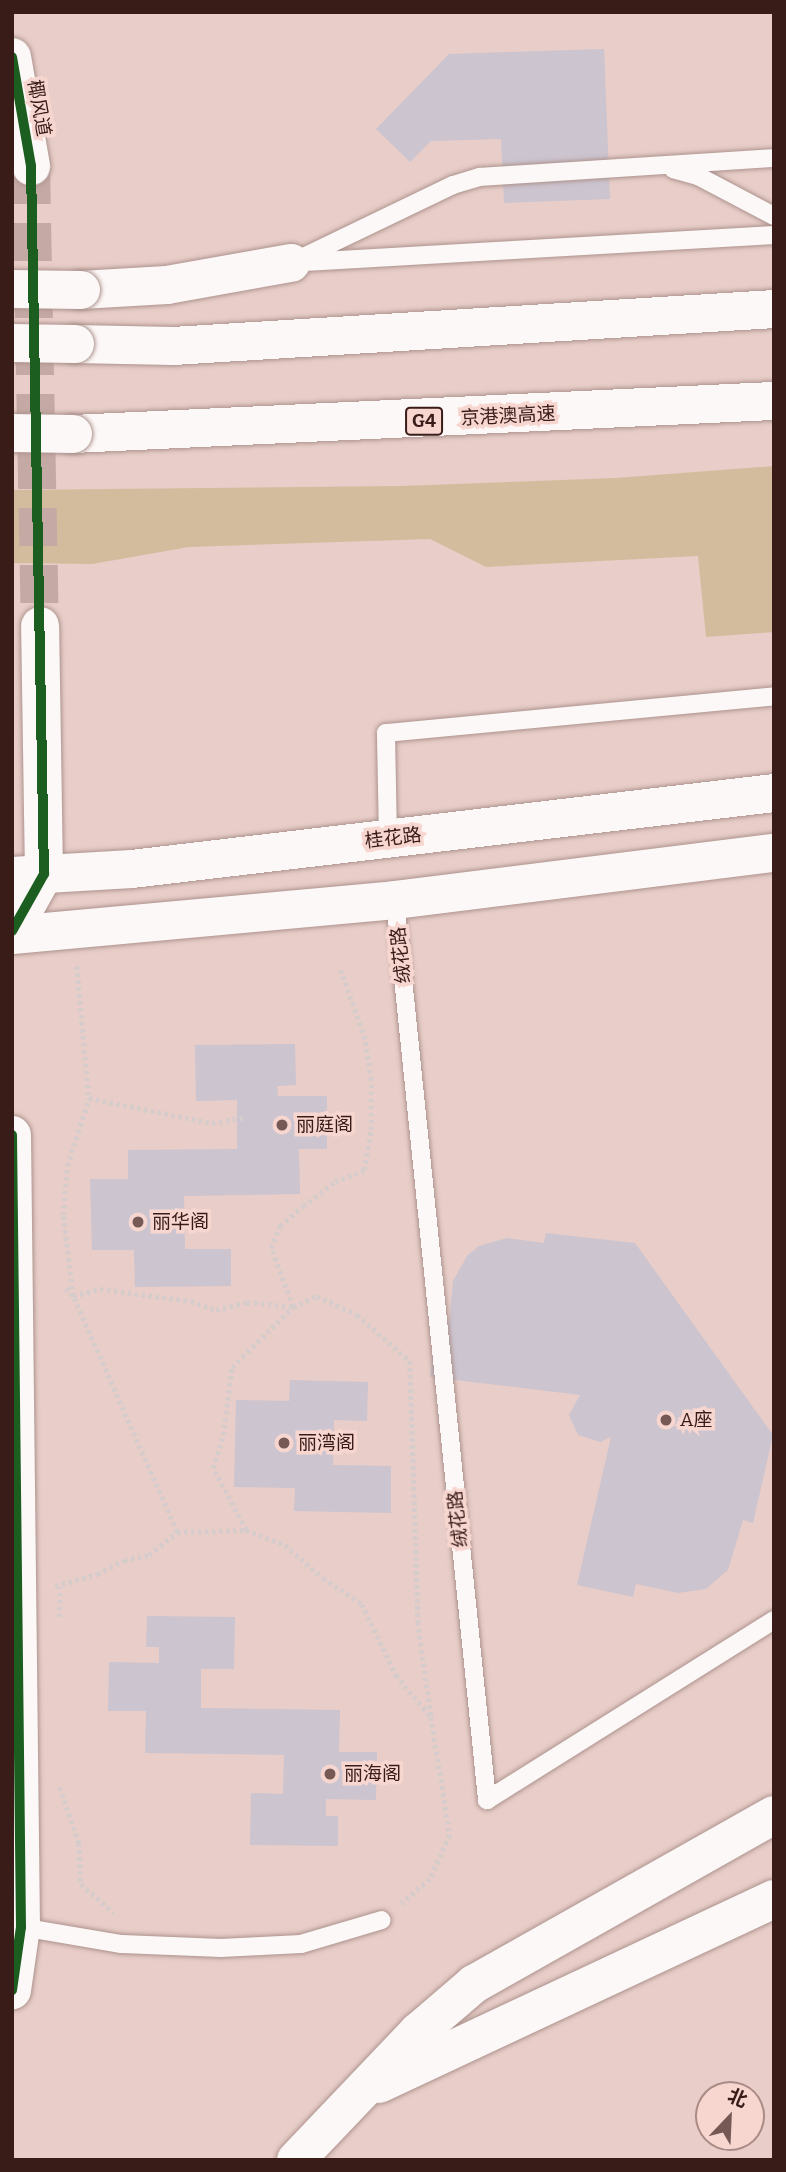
<!DOCTYPE html>
<html>
<head>
<meta charset="utf-8">
<style>
	body { margin:0 }
	#map { position:relative; width:786px; height:2172px; overflow:hidden; background:#e8cdc8; font-family:Bitter,"Noto Sans SC",serif }
	div>[style] { position:absolute }
	.green>* { inset:0; background:#d3bc9d }
	.building>* { inset:0; background:#ccc4cf }
	.secondary-tunnel>* { height:38px; margin-top:-19px; transform-origin:0; background:repeating-linear-gradient(90deg,#c5a9a5 0 38px,transparent 0 57px) }
	.path>* { height:4.5px; margin-top:-2.25px; transform-origin:0; background:repeating-linear-gradient(90deg,#d5cccb 0 3.5px,transparent 0 7px) }
	.roads { filter:drop-shadow(0 0 2px #ad938e) drop-shadow(0 0 2px #ad938e) }
	.lane>* { height:18px; margin:-9px; padding:0 9px; transform-origin:9px; border-radius:9px; background:#fcf8f7 }
	.secondary>* { height:38px; margin:-19px; padding:0 19px; transform-origin:19px; border-radius:19px; background:#fcf8f7 }
	.highway>* { height:38px; margin:-19px; padding:0 19px; transform-origin:19px; border-radius:19px; background:#fcf8f7 }
	.bridges { filter:drop-shadow(0 0 2px #ad938e) drop-shadow(0 0 2px #ad938e) }
	.highway-bridge>* { height:38px; margin:-19px; padding:0 19px; transform-origin:19px; border-radius:19px; background:#fcf8f7 }
	.cycleway>* { height:10px; margin:-5px; padding:0 5px; transform-origin:5px; border-radius:5px; background:#1b5e20 }
	.dots>* { width:19px; height:19px; translate:-50% -50%; box-sizing:border-box; border:4px solid #f7d6d0; border-radius:50% }
	span { translate:-50% -50%; white-space:nowrap; text-align:center; line-height:1.15; -webkit-text-stroke:7px #f7d6d0; paint-order:stroke }
	.shield-label span { padding:2px 5px; background:#f7d6d0; border:2px solid; border-radius:5px; -webkit-text-stroke-width:0 }
	.shield-label { font-size:18px; color:#391b17; font-weight:700 }
	.street-label { font-size:19px; color:#391b17 }
	.poi-label { font-size:19px; color:#391b17 }
	.left { translate:0 -50%; text-align:left }
	.frame { position:absolute; inset:0; border:14px solid #391b17; pointer-events:none }
	.north { position:absolute; left:695px; top:2081px; width:70px; height:70px; box-sizing:border-box; background:#f7d6d0; border:2px solid #ab8b86; border-radius:50%; rotate:23deg; font-size:19px; font-weight:700; line-height:28px; text-align:center; color:#391b17 }
	.north::after { content:''; display:block; margin:auto; width:24px; height:32px; background:#765955; clip-path:polygon(50% 0,100% 100%,50% 72%,0 100%) }
</style>
</head>
<body>
<div id="map">
	<div class="green">
		<i style="clip-path:polygon(774px 466px,774px 632px,706px 637px,698px 556px,486px 567px,430px 539px,189px 547px,92px 564px,12px 563px,12px 490px,401px 486px,616px 478px)"></i>
	</div>
	<div class="building">
		<i style="clip-path:polygon(604px 49px,610px 199px,504px 203px,501px 139px,431px 141px,410px 162px,376px 129px,449px 54px)"></i>
		<i style="clip-path:polygon(295px 1044px,296px 1085px,277px 1086px,278px 1096px,327px 1096px,327px 1149px,299px 1149px,300px 1194px,184px 1196px,185px 1249px,231px 1249px,231px 1286px,135px 1287px,134px 1250px,92px 1250px,90px 1179px,128px 1179px,128px 1150px,237px 1149px,237px 1100px,196px 1101px,195px 1045px)"></i>
		<i style="clip-path:polygon(546px 1233px,635px 1243px,773px 1435px,753px 1523px,743px 1520px,728px 1570px,706px 1589px,678px 1593px,636px 1584px,633px 1597px,577px 1585px,611px 1437px,600px 1442px,578px 1435px,569px 1415px,580px 1395px,430px 1377px,436px 1321px,449px 1323px,453px 1281px,467px 1256px,479px 1246px,507px 1238px,544px 1243px)"></i>
		<i style="clip-path:polygon(290px 1380px,368px 1382px,367px 1421px,334px 1420px,333px 1465px,391px 1466px,391px 1513px,294px 1511px,295px 1488px,234px 1487px,236px 1400px,289px 1401px)"></i>
		<i style="clip-path:polygon(147px 1616px,235px 1617px,234px 1669px,201px 1669px,201px 1708px,340px 1710px,339px 1752px,377px 1752px,376px 1800px,326px 1799px,326px 1816px,338px 1816px,338px 1846px,250px 1845px,251px 1793px,283px 1794px,284px 1755px,145px 1753px,146px 1711px,108px 1711px,109px 1662px,159px 1663px,159px 1647px,146px 1647px)"></i>
	</div>
	<div class="secondary-tunnel">
		<i style="left:31px;top:166px;width:460px;rotate:88.9deg"></i>
	</div>
	<div class="path">
		<i style="left:77px;top:966px;width:133px;rotate:84.8deg"></i>
		<i style="left:66px;top:1288px;width:11px;rotate:49deg"></i>
		<i style="left:73px;top:1296px;width:82px;rotate:-97deg"></i>
		<i style="left:63px;top:1215px;width:49px;rotate:-85.3deg"></i>
		<i style="left:67px;top:1166px;width:71px;rotate:-72.1deg"></i>
		<i style="left:89px;top:1098px;width:126px;rotate:11.5deg"></i>
		<i style="left:212px;top:1123px;width:35px;rotate:-10deg"></i>
		<i style="left:246px;top:1530px;width:70px;rotate:-118deg"></i>
		<i style="left:213px;top:1468px;width:34px;rotate:-73deg"></i>
		<i style="left:223px;top:1435px;width:69px;rotate:-82.5deg"></i>
		<i style="left:232px;top:1367px;width:86px;rotate:-44.5deg"></i>
		<i style="left:293px;top:1307px;width:63px;rotate:-110.4deg"></i>
		<i style="left:271px;top:1248px;width:24px;rotate:-68deg"></i>
		<i style="left:280px;top:1226px;width:30px;rotate:-41deg"></i>
		<i style="left:303px;top:1206px;width:40px;rotate:-37deg"></i>
		<i style="left:335px;top:1182px;width:31px;rotate:-22deg"></i>
		<i style="left:364px;top:1170px;width:41px;rotate:-80.1deg"></i>
		<i style="left:371px;top:1130px;width:50px;rotate:-90deg"></i>
		<i style="left:371px;top:1080px;width:41px;rotate:-98.3deg"></i>
		<i style="left:365px;top:1039px;width:74px;rotate:-109.7deg"></i>
		<i style="left:177px;top:1532px;width:258px;rotate:-113.8deg"></i>
		<i style="left:73px;top:1296px;width:28px;rotate:-15deg"></i>
		<i style="left:100px;top:1289px;width:92px;rotate:7.5deg"></i>
		<i style="left:191px;top:1301px;width:27px;rotate:20deg"></i>
		<i style="left:216px;top:1310px;width:32px;rotate:-14deg"></i>
		<i style="left:247px;top:1302px;width:46px;rotate:6.2deg"></i>
		<i style="left:293px;top:1307px;width:26px;rotate:-25deg"></i>
		<i style="left:317px;top:1296px;width:44px;rotate:25.4deg"></i>
		<i style="left:357px;top:1315px;width:70px;rotate:41deg"></i>
		<i style="left:410px;top:1361px;width:261px;rotate:88.2deg"></i>
		<i style="left:418px;top:1622px;width:96px;rotate:82.2deg"></i>
		<i style="left:55px;top:1586px;width:44px;rotate:-15.9deg"></i>
		<i style="left:97px;top:1574px;width:30px;rotate:-27deg"></i>
		<i style="left:124px;top:1560px;width:25px;rotate:-11deg"></i>
		<i style="left:149px;top:1555px;width:36px;rotate:-39deg"></i>
		<i style="left:177px;top:1532px;width:69px;rotate:-1.7deg"></i>
		<i style="left:246px;top:1530px;width:42px;rotate:21deg"></i>
		<i style="left:285px;top:1545px;width:50px;rotate:41deg"></i>
		<i style="left:323px;top:1578px;width:47px;rotate:33.7deg"></i>
		<i style="left:362px;top:1604px;width:79px;rotate:64.4deg"></i>
		<i style="left:396px;top:1675px;width:55px;rotate:50.2deg"></i>
		<i style="left:431px;top:1717px;width:120px;rotate:80.9deg"></i>
		<i style="left:450px;top:1835px;width:48px;rotate:114.4deg"></i>
		<i style="left:430px;top:1879px;width:38px;rotate:139deg"></i>
		<i style="left:59px;top:1617px;width:30px;rotate:-88deg"></i>
		<i style="left:60px;top:1787px;width:59px;rotate:71.3deg"></i>
		<i style="left:79px;top:1843px;width:41px;rotate:87.2deg"></i>
		<i style="left:81px;top:1884px;width:44px;rotate:41.3deg"></i>
	</div>
	<div class="roads">
		<div class="lane">
			<i style="left:673px;top:169px;width:26px;rotate:16deg"></i>
			<i style="left:698px;top:176px;width:86px;rotate:27.8deg"></i>
			<i style="left:305px;top:262px;width:470px;rotate:-3.3deg"></i>
			<i style="left:291px;top:263px;width:180px;rotate:-25.7deg"></i>
			<i style="left:453px;top:185px;width:28px;rotate:-17deg"></i>
			<i style="left:480px;top:177px;width:295px;rotate:-3.7deg"></i>
			<i style="left:388px;top:839px;width:106px;rotate:-91.1deg"></i>
			<i style="left:386px;top:733px;width:390px;rotate:-5.4deg"></i>
			<i style="left:395px;top:900px;width:905px;rotate:84.16deg"></i>
			<i style="left:487px;top:1800px;width:339px;rotate:-32.1deg"></i>
			<i style="left:21px;top:1927px;width:102px;rotate:9.6deg"></i>
			<i style="left:122px;top:1944px;width:99px;rotate:2.3deg"></i>
			<i style="left:221px;top:1948px;width:80px;rotate:-2.9deg"></i>
			<i style="left:301px;top:1944px;width:84px;rotate:-16.5deg"></i>
		</div>
		<div class="secondary">
			<i style="left:12px;top:57px;width:111px;rotate:80.1deg"></i>
			<i style="left:12px;top:876px;width:120px;rotate:-3.3deg"></i>
			<i style="left:132px;top:869px;width:646px;rotate:-6.75deg"></i>
			<i style="left:12px;top:931px;width:65px;rotate:-60.7deg"></i>
			<i style="left:44px;top:874px;width:248px;rotate:-90.9deg"></i>
			<i style="left:12px;top:935px;width:385px;rotate:-5.2deg"></i>
			<i style="left:395px;top:900px;width:382px;rotate:-7.1deg"></i>
			<i style="left:12px;top:1135px;width:792px;rotate:89.35deg"></i>
			<i style="left:21px;top:1927px;width:64px;rotate:98.1deg"></i>
			<i style="left:379px;top:2084px;width:436px;rotate:-25.1deg"></i>
			<i style="left:296px;top:2160px;width:177px;rotate:-46.4deg"></i>
			<i style="left:418px;top:2032px;width:74px;rotate:-40.6deg"></i>
			<i style="left:474px;top:1984px;width:344px;rotate:-29.4deg"></i>
		</div>
		<div class="highway">
			<i style="left:81px;top:290px;width:86px;rotate:-3.3deg"></i>
			<i style="left:167px;top:285px;width:126px;rotate:-10.1deg"></i>
			<i style="left:75px;top:344px;width:98px;rotate:1.2deg"></i>
			<i style="left:173px;top:346px;width:602px;rotate:-3.52deg"></i>
			<i style="left:73px;top:434px;width:702px;rotate:-2.7deg"></i>
		</div>
	</div>
	<div class="bridges">
		<div class="highway-bridge">
			<i style="left:12px;top:289px;width:69px;rotate:0.8deg"></i>
			<i style="left:12px;top:343px;width:63px;rotate:0.9deg"></i>
			<i style="left:12px;top:433px;width:61px;rotate:0.9deg"></i>
		</div>
	</div>
	<div class="cycleway">
		<i style="left:12px;top:57px;width:111px;rotate:80.1deg"></i>
		<i style="left:31px;top:166px;width:708px;rotate:88.95deg"></i>
		<i style="left:44px;top:874px;width:65px;rotate:119.3deg"></i>
		<i style="left:12px;top:1135px;width:792px;rotate:89.35deg"></i>
		<i style="left:21px;top:1927px;width:64px;rotate:98.1deg"></i>
	</div>
	<div class="dots">
		<i style="left:282px;top:1125px;background:#765955"></i>
		<i style="left:138px;top:1222px;background:#765955"></i>
		<i style="left:666px;top:1420px;background:#765955"></i>
		<i style="left:284px;top:1443px;background:#765955"></i>
		<i style="left:330px;top:1774px;background:#765955"></i>
	</div>
	<div class="shield-label">
		<span style="left:424px;top:421px">G4</span>
	</div>
	<div class="street-label">
		<span style="left:39px;top:108px;rotate:80deg">椰风道</span>
		<span style="left:508px;top:416px;rotate:-3deg">京港澳高速</span>
		<span style="left:393px;top:838px;rotate:-7deg">桂花路</span>
		<span style="left:401px;top:955px;rotate:-96deg">绒花路</span>
		<span style="left:458px;top:1519px;rotate:-96deg">绒花路</span>
	</div>
	<div class="poi-label">
		<span class="left" style="left:296px;top:1125px">丽庭阁</span>
		<span class="left" style="left:152px;top:1222px">丽华阁</span>
		<span class="left" style="left:680px;top:1420px">A座</span>
		<span class="left" style="left:298px;top:1443px">丽湾阁</span>
		<span class="left" style="left:344px;top:1774px">丽海阁</span>
	</div>
	<div class="frame"></div>
	<div class="north">北</div>
</div>
</body>
</html>
